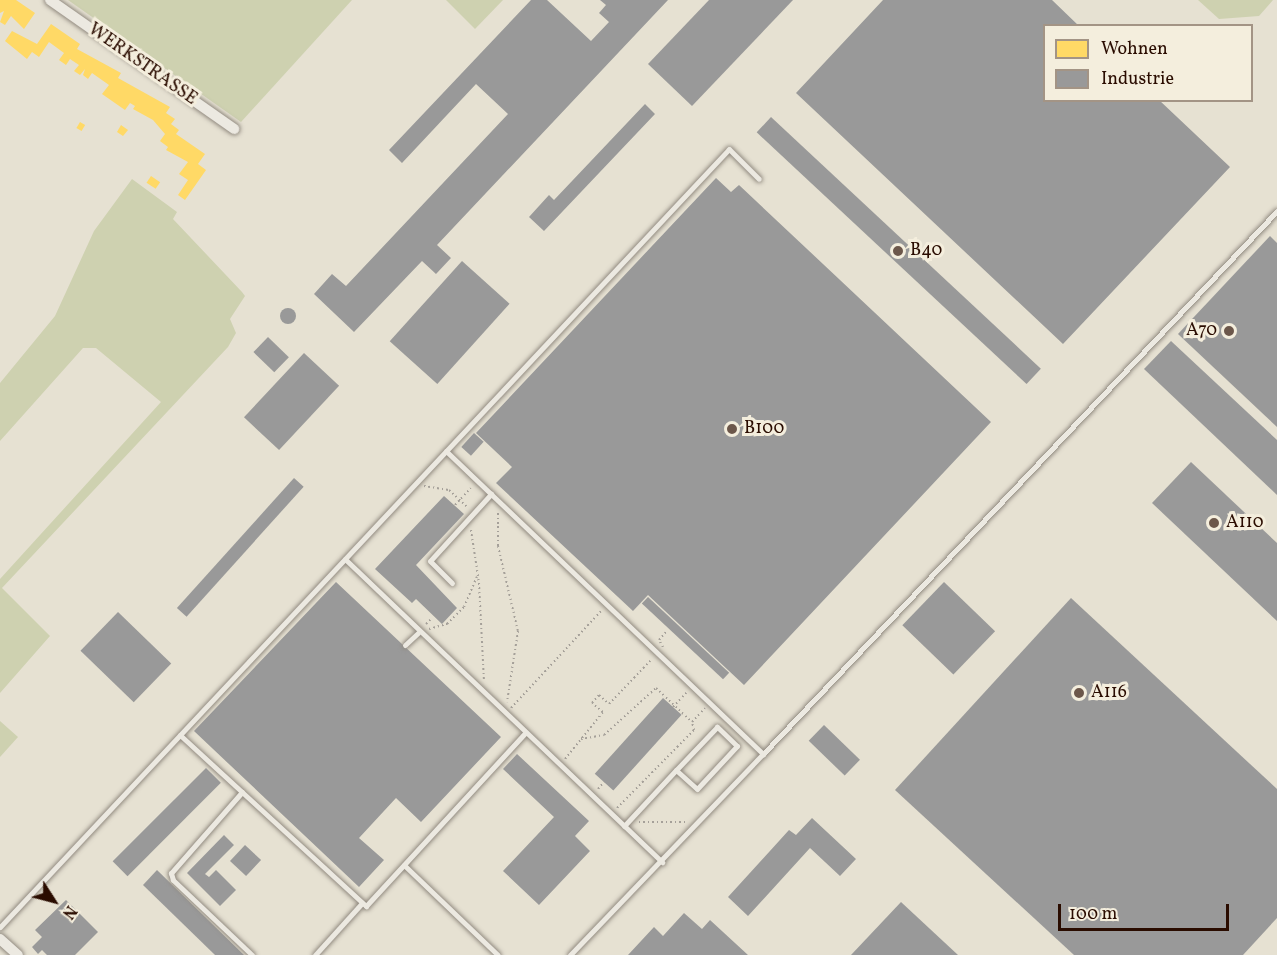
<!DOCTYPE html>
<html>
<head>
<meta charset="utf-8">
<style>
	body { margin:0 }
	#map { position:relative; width:1277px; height:955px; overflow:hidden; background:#e6e1d2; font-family:Vollkorn,serif }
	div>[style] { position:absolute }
	.green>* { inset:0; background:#ced1b0 }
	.homes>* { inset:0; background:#ffd966; transform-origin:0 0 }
	.industry>* { inset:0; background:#999; transform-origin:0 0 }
	.round { border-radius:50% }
	.path>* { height:2px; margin-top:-1px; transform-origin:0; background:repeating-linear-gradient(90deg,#a5a099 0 1.5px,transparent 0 4.5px) }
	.roads { filter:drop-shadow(0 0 2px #928b81) drop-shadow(0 0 2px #928b81) }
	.lane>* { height:5px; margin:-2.5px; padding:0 2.5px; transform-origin:2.5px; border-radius:2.5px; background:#ece9e1 }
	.street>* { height:10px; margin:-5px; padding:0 5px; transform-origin:5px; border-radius:5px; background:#ece9e1 }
	.dots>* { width:16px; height:16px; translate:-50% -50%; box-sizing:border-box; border:3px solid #f4eedd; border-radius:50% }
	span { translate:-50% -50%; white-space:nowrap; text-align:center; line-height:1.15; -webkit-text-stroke:6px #f4eedd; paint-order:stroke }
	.street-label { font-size:18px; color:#2a0c00 }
	.poi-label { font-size:18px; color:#2a0c00 }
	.left { translate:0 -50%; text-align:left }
	.right { translate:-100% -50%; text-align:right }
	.legend { position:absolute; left:1043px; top:24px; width:210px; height:78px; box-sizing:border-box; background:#f4eedd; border:2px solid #a39485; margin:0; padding:8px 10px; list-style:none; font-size:18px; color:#2a0c00 }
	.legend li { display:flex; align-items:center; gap:12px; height:30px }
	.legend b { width:30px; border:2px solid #a39485 }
	.north { position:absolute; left:24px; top:871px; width:60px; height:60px; -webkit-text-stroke:4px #f4eedd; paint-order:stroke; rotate:126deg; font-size:16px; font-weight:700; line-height:24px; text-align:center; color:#2a0c00 }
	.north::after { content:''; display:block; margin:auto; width:21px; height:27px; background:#2a0c00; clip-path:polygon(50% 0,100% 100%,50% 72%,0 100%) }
	.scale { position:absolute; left:1058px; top:904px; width:171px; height:27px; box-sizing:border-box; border:3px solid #2a0c00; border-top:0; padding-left:8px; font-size:18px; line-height:21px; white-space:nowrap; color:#2a0c00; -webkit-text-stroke:4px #f4eedd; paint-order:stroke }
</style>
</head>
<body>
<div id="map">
	<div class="green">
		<i style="clip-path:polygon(68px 0,352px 0,241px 122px)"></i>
		<i style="clip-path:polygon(446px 0,503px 0,475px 29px)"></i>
		<i style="clip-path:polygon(1198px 0,1273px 0,1259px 16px,1219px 19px)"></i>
		<i style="clip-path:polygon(132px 179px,177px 212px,173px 219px,242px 292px,245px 296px,230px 319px,236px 333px,228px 347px,2px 588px,50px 636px,0 693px,0 579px,161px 402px,96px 348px,83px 348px,0 441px,0 383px,55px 316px,94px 231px)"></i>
		<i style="clip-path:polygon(0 721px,18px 737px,0 757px)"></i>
	</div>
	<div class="homes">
		<i style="clip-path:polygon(0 0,16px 0,35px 13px,24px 29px,11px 16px,5px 25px,0 22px,4px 11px,0 13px)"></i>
		<i style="clip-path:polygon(51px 24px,80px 44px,77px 49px,121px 73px,118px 78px,170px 107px,166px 113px,175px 119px,171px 124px,179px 130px,176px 134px,205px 154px,198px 164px,206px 170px,185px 200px,178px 195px,188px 180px,179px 174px,188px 162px,166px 150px,168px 147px,160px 141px,165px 134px,153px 120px,133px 109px,135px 106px,130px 103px,125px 110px,102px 94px,109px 85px,92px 73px,88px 79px,83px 75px,85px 69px,80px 75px,74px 71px,79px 65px,70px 59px,66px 65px,59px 60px,64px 53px,49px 42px,39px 57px,32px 52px,27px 59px,5px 41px,12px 31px,37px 44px)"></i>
		<i style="left:80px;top:122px;width:6px;height:7px;rotate:31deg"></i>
		<i style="clip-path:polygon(121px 125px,128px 130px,123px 136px,117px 132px)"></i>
		<i style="left:151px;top:176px;width:11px;height:8px;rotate:34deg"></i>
	</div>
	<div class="industry">
		<i style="clip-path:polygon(531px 0,547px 0,591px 41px,609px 22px,599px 13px,606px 5px,600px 0,668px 0,437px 245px,451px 258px,436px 274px,422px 261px,354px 332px,314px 294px,332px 274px,346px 286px,508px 114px,476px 84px,402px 163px,389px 150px)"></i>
		<i style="clip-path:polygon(709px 0,793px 0,692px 106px,648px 64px)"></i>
		<i style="clip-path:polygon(883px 0,1052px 0,1079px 26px,1044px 26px,1044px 100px,1159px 100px,1230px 167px,1063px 344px,796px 93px)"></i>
		<i style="clip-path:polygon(645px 104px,655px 114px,544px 231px,529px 217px,549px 195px,554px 200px)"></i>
		<i style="left:771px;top:117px;width:369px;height:21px;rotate:43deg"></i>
		<i style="clip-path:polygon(716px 178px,731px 192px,739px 185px,991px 422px,744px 685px,648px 595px,633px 611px,496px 483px,512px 467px,476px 433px)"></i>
		<i style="clip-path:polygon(1270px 236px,1277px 243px,1277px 427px,1178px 334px)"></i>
		<i style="left:462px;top:261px;width:64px;height:108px;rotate:42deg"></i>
		<i class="round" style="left:280px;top:308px;width:16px;height:16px"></i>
		<i style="left:268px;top:337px;width:29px;height:21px;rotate:44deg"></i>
		<i style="clip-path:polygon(1171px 341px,1277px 440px,1277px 495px,1144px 369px)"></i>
		<i style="left:304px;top:353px;width:48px;height:88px;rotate:43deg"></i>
		<i style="left:474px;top:433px;width:13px;height:19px;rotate:42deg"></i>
		<i style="clip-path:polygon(1191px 462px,1277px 543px,1277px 621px,1152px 503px)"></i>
		<i style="left:294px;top:478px;width:13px;height:175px;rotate:42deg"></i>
		<i style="clip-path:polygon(444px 496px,464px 514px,416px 565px,457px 608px,442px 624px,416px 599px,412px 603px,375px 569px)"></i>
		<i style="clip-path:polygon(336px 582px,501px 737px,421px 822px,396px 798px,359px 838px,384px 860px,359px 887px,194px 731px)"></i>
		<i style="left:944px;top:582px;width:71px;height:60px;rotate:44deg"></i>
		<i style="left:648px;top:597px;width:111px;height:9px;rotate:43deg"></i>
		<i style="clip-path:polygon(1071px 598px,1277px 789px,1277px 918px,1243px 955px,1074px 955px,895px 790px)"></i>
		<i style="left:118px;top:612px;width:74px;height:54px;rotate:44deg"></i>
		<i style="left:663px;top:698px;width:25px;height:102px;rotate:42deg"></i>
		<i style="left:824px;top:725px;width:50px;height:22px;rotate:44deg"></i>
		<i style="clip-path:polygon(517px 754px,589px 821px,575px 836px,590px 851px,539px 905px,503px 871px,554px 817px,503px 769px)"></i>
		<i style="left:206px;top:768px;width:21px;height:132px;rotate:45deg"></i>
		<i style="clip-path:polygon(812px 818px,856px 859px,840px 876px,810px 848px,748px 916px,728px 897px,789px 830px,796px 835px)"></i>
		<i style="clip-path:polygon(224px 835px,234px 845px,205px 874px,209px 877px,216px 870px,236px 890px,220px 906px,187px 873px)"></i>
		<i style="left:245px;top:845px;width:22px;height:22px;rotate:43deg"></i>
		<i style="clip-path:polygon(157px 870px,244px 955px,215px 955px,143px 885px)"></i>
		<i style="clip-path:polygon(66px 900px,98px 932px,75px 955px,47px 955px,42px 950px,38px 954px,32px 947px,42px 937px,35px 930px)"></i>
		<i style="clip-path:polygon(901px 902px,958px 955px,851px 955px)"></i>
		<i style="clip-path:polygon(684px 913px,702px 929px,710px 920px,748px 955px,628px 955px,654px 927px,663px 936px)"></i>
	</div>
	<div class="path">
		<i style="left:424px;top:486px;width:25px;rotate:9deg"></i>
		<i style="left:449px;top:490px;width:26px;rotate:43deg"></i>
		<i style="left:455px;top:505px;width:23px;rotate:-47deg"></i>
		<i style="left:498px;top:513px;width:33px;rotate:90deg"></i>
		<i style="left:498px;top:546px;width:87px;rotate:76.8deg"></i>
		<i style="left:518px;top:631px;width:72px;rotate:98.8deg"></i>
		<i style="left:471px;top:530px;width:54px;rotate:81.4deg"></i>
		<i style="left:479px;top:583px;width:99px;rotate:87.1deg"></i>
		<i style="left:426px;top:624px;width:8px;rotate:-45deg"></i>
		<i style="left:429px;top:629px;width:19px;rotate:-16deg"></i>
		<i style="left:447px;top:624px;width:24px;rotate:-45deg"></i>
		<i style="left:464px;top:607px;width:33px;rotate:-67deg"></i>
		<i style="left:663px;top:647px;width:8px;rotate:-120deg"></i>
		<i style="left:659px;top:640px;width:11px;rotate:-49deg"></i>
		<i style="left:673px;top:707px;width:21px;rotate:-47deg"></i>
		<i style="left:511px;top:708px;width:132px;rotate:-47.1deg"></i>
		<i style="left:581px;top:739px;width:23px;rotate:-10deg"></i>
		<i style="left:604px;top:735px;width:70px;rotate:-42.1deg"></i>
		<i style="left:656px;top:688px;width:50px;rotate:43.4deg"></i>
		<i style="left:565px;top:759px;width:60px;rotate:-51deg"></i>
		<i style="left:603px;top:712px;width:14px;rotate:-141deg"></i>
		<i style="left:592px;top:703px;width:11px;rotate:-49deg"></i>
		<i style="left:599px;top:695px;width:13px;rotate:42deg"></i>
		<i style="left:609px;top:704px;width:61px;rotate:-46.3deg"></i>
		<i style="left:598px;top:789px;width:9px;rotate:-49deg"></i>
		<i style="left:617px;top:808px;width:110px;rotate:-45.4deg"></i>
		<i style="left:694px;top:730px;width:8px;rotate:-104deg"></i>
		<i style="left:692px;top:722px;width:19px;rotate:-47deg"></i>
		<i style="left:639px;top:822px;width:48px"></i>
	</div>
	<div class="roads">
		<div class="lane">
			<i style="left:446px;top:451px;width:439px;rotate:43.7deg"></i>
			<i style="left:763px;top:754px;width:748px;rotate:-46.57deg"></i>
			<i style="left:345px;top:559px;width:439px;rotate:43.7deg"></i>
			<i style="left:452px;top:583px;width:31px;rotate:-135deg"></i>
			<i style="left:430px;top:561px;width:91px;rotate:-47.7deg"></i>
			<i style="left:405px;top:645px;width:18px;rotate:-43deg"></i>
			<i style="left:180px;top:735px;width:253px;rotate:42.6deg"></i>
			<i style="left:366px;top:906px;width:235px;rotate:-47.4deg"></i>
			<i style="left:242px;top:792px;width:108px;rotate:131.2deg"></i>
			<i style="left:171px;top:873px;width:7px;rotate:74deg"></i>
			<i style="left:173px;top:880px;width:109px;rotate:43.5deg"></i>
			<i style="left:624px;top:826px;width:76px;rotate:-47.1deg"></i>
			<i style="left:676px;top:770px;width:28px;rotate:42deg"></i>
			<i style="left:697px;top:789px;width:59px;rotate:-47.1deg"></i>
			<i style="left:737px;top:746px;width:28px;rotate:-136deg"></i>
			<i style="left:717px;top:727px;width:59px;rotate:133.6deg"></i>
			<i style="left:404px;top:865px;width:130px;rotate:43.8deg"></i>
			<i style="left:0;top:927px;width:1066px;rotate:-46.86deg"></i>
			<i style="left:729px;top:149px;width:42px;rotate:45deg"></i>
			<i style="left:315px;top:955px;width:70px;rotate:-47.9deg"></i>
			<i style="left:570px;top:955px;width:279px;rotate:-46.2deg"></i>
		</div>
		<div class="street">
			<i style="left:50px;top:0;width:225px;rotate:35deg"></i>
			<i style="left:0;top:939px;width:24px;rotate:42deg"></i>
		</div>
	</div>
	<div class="dots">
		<i style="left:898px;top:251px;background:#6c574a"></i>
		<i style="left:1229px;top:331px;background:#6c574a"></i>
		<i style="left:732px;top:429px;background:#6c574a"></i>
		<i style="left:1214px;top:523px;background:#6c574a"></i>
		<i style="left:1079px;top:693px;background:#6c574a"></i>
	</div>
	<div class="street-label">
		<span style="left:142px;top:65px;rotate:35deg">WERKSTRASSE</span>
	</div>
	<div class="poi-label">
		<span class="left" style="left:910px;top:251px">B40</span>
		<span class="right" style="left:1217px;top:331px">A70</span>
		<span class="left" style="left:744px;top:429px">B100</span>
		<span class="left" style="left:1226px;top:523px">A110</span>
		<span class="left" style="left:1091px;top:693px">A116</span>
	</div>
	<ul class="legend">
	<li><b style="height:16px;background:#ffd966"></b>Wohnen</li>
	<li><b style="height:16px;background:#999"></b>Industrie</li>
	</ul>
	<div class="north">N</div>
	<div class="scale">100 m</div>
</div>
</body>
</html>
